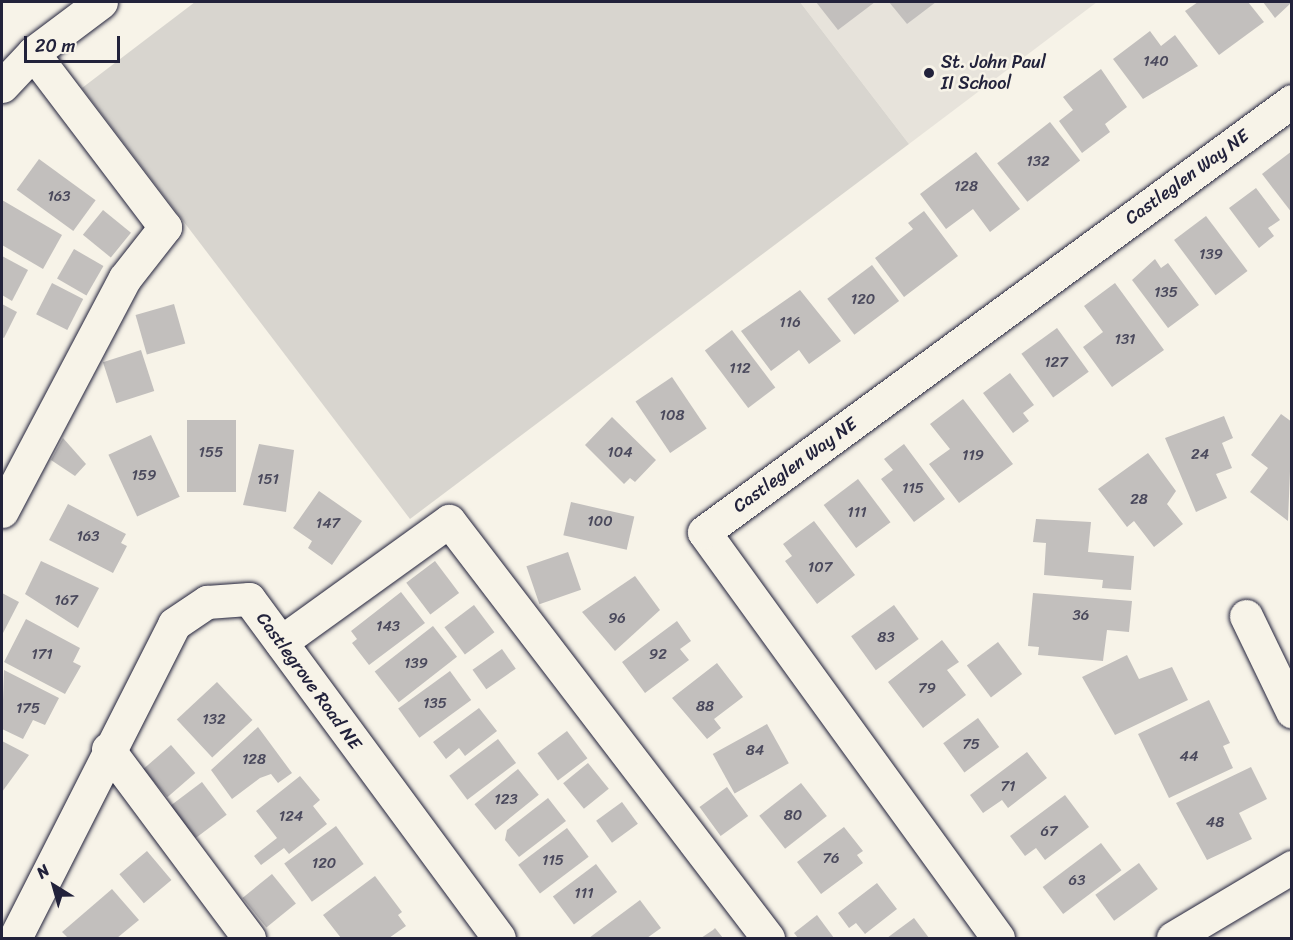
<!DOCTYPE html>
<html>
<head>
<meta charset="utf-8">
<style>
	body { margin:0 }
	#map { position:relative; width:1293px; height:940px; overflow:hidden; background:#f7f3e8; font-family:Sriracha,sans-serif }
	div>[style] { position:absolute }
	.built>* { inset:0; background:#e7e3db }
	.green>* { inset:0; background:#d8d5cf }
	.building>* { inset:0; background:#c2bfbd; transform-origin:0 0 }
	.roads { filter:drop-shadow(0 0 2px #22223b) drop-shadow(0 0 2px #22223b) }
	.minor>* { height:33px; margin:-16.5px; padding:0 16.5px; transform-origin:16.5px; border-radius:16.5px; background:#f7f3e8 }
	.dots>* { width:16px; height:16px; translate:-50% -50%; box-sizing:border-box; border:3px solid #f7f3e8; border-radius:50% }
	span { translate:-50% -50%; white-space:nowrap; text-align:center; line-height:1.15; -webkit-text-stroke:5px #f7f3e8; paint-order:stroke }
	.number-label { font-size:15px; color:#4a495c }
	.number-label span { -webkit-text-stroke-width:0 }
	.poi-label { font-size:18px; color:#22223b }
	.left { translate:0 -50%; text-align:left }
	.street-label { font-size:18px; color:#22223b }
	.frame { position:absolute; inset:0; border:3px solid #22223b; pointer-events:none }
	.north { position:absolute; left:24px; top:856px; width:60px; height:60px; -webkit-text-stroke:4px #f7f3e8; paint-order:stroke; rotate:323deg; font-size:16px; font-weight:700; line-height:24px; text-align:center; color:#22223b }
	.north::after { content:''; display:block; margin:auto; width:21px; height:27px; background:#22223b; clip-path:polygon(50% 0,100% 100%,50% 72%,0 100%) }
	.scale { position:absolute; left:24px; top:36px; width:96px; height:27px; box-sizing:border-box; border:3px solid #22223b; border-top:0; padding-left:8px; font-size:18px; line-height:21px; white-space:nowrap; color:#22223b; -webkit-text-stroke:4px #f7f3e8; paint-order:stroke }
</style>
</head>
<body>
<div id="map">
	<div class="built">
		<i style="clip-path:polygon(800px 2px,1097px 2px,909px 144px)"></i>
	</div>
	<div class="green">
		<i style="clip-path:polygon(195px 2px,800px 2px,909px 144px,410px 519px,82px 88px)"></i>
	</div>
	<div class="building">
		<i style="clip-path:polygon(816px 2px,875px 2px,838px 30px)"></i>
		<i style="clip-path:polygon(889px 2px,936px 2px,907px 24px)"></i>
		<i style="clip-path:polygon(1198px 2px,1248px 2px,1264px 22px,1219px 55px,1185px 11px)"></i>
		<i style="clip-path:polygon(1263px 2px,1292px 2px,1275px 18px)"></i>
		<i style="clip-path:polygon(1150px 31px,1161px 46px,1175px 35px,1198px 66px,1143px 99px,1113px 59px)"></i>
		<i style="clip-path:polygon(1101px 69px,1127px 107px,1105px 124px,1110px 132px,1082px 153px,1059px 121px,1073px 110px,1063px 97px)"></i>
		<i style="left:1050px;top:122px;width:49px;height:67px;rotate:52deg"></i>
		<i style="clip-path:polygon(1292px 151px,1292px 213px,1262px 174px)"></i>
		<i style="clip-path:polygon(976px 152px,1020px 209px,990px 232px,973px 209px,946px 229px,920px 194px)"></i>
		<i style="left:39px;top:159px;width:70px;height:38px;rotate:36deg"></i>
		<i style="clip-path:polygon(1256px 188px,1280px 220px,1268px 228px,1274px 236px,1259px 248px,1229px 208px)"></i>
		<i style="clip-path:polygon(2px 200px,62px 235px,43px 269px,2px 245px)"></i>
		<i style="left:103px;top:210px;width:36px;height:32px;rotate:39deg"></i>
		<i style="clip-path:polygon(924px 211px,958px 256px,904px 297px,875px 258px,913px 229px,908px 223px)"></i>
		<i style="left:1206px;top:216px;width:69px;height:40px;rotate:53deg"></i>
		<i style="left:74px;top:249px;width:34px;height:34px;rotate:30deg"></i>
		<i style="clip-path:polygon(2px 256px,28px 270px,12px 301px,2px 295px)"></i>
		<i style="clip-path:polygon(1155px 259px,1161px 268px,1168px 263px,1199px 305px,1168px 328px,1132px 280px)"></i>
		<i style="left:872px;top:265px;width:45px;height:56px;rotate:53deg"></i>
		<i style="left:52px;top:283px;width:35px;height:35px;rotate:27deg"></i>
		<i style="clip-path:polygon(1115px 283px,1164px 350px,1112px 387px,1083px 347px,1103px 332px,1084px 306px)"></i>
		<i style="clip-path:polygon(800px 290px,841px 341px,809px 364px,799px 350px,771px 371px,741px 331px)"></i>
		<i style="clip-path:polygon(2px 304px,17px 312px,4px 338px,2px 337px)"></i>
		<i style="left:174px;top:304px;width:41px;height:40px;rotate:74deg"></i>
		<i style="left:1057px;top:328px;width:54px;height:44px;rotate:54deg"></i>
		<i style="left:732px;top:330px;width:72px;height:34px;rotate:53deg"></i>
		<i style="left:141px;top:350px;width:43px;height:40px;rotate:72deg"></i>
		<i style="clip-path:polygon(1010px 373px,1034px 405px,1023px 413px,1029px 421px,1013px 433px,983px 393px)"></i>
		<i style="left:672px;top:377px;width:62px;height:44px;rotate:56deg"></i>
		<i style="clip-path:polygon(963px 399px,1013px 464px,959px 503px,929px 464px,950px 449px,930px 424px)"></i>
		<i style="clip-path:polygon(1281px 414px,1292px 422px,1288px 521px,1250px 492px,1268px 468px,1251px 455px)"></i>
		<i style="clip-path:polygon(1224px 416px,1233px 438px,1222px 443px,1232px 468px,1216px 474px,1227px 498px,1196px 512px,1165px 438px)"></i>
		<i style="clip-path:polygon(612px 417px,656px 460px,635px 482px,630px 478px,624px 484px,585px 445px)"></i>
		<i style="left:187px;top:420px;width:49px;height:72px"></i>
		<i style="left:151px;top:435px;width:68px;height:47px;rotate:65deg"></i>
		<i style="clip-path:polygon(63px 438px,86px 464px,75px 476px,51px 460px)"></i>
		<i style="clip-path:polygon(259px 444px,294px 450px,286px 512px,243px 505px)"></i>
		<i style="clip-path:polygon(904px 444px,945px 499px,914px 522px,881px 479px,893px 470px,884px 459px)"></i>
		<i style="clip-path:polygon(1148px 453px,1176px 491px,1167px 504px,1183px 524px,1154px 547px,1134px 521px,1127px 527px,1098px 489px)"></i>
		<i style="left:858px;top:479px;width:54px;height:43px;rotate:53deg"></i>
		<i style="clip-path:polygon(319px 491px,362px 521px,332px 565px,308px 548px,312px 541px,293px 528px)"></i>
		<i style="left:571px;top:502px;width:65px;height:34px;rotate:13deg"></i>
		<i style="clip-path:polygon(68px 504px,126px 534px,121px 543px,127px 546px,113px 573px,49px 540px)"></i>
		<i style="clip-path:polygon(1036px 519px,1091px 522px,1088px 552px,1134px 556px,1131px 590px,1102px 588px,1103px 580px,1044px 575px,1046px 543px,1033px 542px)"></i>
		<i style="clip-path:polygon(814px 521px,855px 575px,817px 604px,785px 561px,792px 556px,783px 544px)"></i>
		<i style="left:568px;top:552px;width:40px;height:44px;rotate:71deg"></i>
		<i style="clip-path:polygon(41px 561px,99px 588px,78px 628px,25px 594px)"></i>
		<i style="left:435px;top:561px;width:40px;height:36px;rotate:53deg"></i>
		<i style="clip-path:polygon(635px 576px,660px 610px,615px 651px,582px 612px)"></i>
		<i style="clip-path:polygon(401px 592px,425px 623px,369px 665px,352px 643px,357px 639px,351px 631px)"></i>
		<i style="clip-path:polygon(2px 593px,19px 602px,2px 635px)"></i>
		<i style="clip-path:polygon(1033px 593px,1132px 601px,1129px 632px,1107px 630px,1103px 661px,1038px 655px,1039px 647px,1028px 646px)"></i>
		<i style="left:474px;top:605px;width:34px;height:37px;rotate:53deg"></i>
		<i style="left:894px;top:605px;width:42px;height:53px;rotate:54deg"></i>
		<i style="clip-path:polygon(26px 619px,80px 648px,73px 662px,81px 666px,65px 694px,4px 662px)"></i>
		<i style="clip-path:polygon(677px 621px,691px 641px,680px 649px,689px 660px,645px 693px,622px 662px)"></i>
		<i style="left:433px;top:626px;width:39px;height:74px;rotate:52deg"></i>
		<i style="clip-path:polygon(942px 640px,959px 662px,947px 670px,966px 695px,923px 728px,888px 682px)"></i>
		<i style="left:998px;top:642px;width:40px;height:39px;rotate:53deg"></i>
		<i style="left:502px;top:649px;width:24px;height:36px;rotate:55deg"></i>
		<i style="clip-path:polygon(1127px 655px,1139px 679px,1172px 667px,1188px 700px,1115px 735px,1082px 677px)"></i>
		<i style="clip-path:polygon(717px 663px,743px 697px,714px 719px,721px 728px,707px 739px,672px 698px)"></i>
		<i style="clip-path:polygon(4px 670px,59px 698px,45px 725px,33px 720px,23px 739px,2px 729px)"></i>
		<i style="left:450px;top:671px;width:36px;height:64px;rotate:54deg"></i>
		<i style="left:217px;top:682px;width:52px;height:55px;rotate:47deg"></i>
		<i style="clip-path:polygon(1209px 700px,1230px 743px,1223px 746px,1233px 768px,1169px 798px,1138px 734px)"></i>
		<i style="clip-path:polygon(479px 708px,497px 731px,465px 756px,459px 748px,446px 759px,433px 742px)"></i>
		<i style="left:978px;top:718px;width:36px;height:43px;rotate:54deg"></i>
		<i style="left:767px;top:724px;width:45px;height:62px;rotate:61deg"></i>
		<i style="clip-path:polygon(258px 727px,292px 773px,278px 783px,271px 774px,260px 778px,232px 799px,211px 770px)"></i>
		<i style="left:567px;top:731px;width:34px;height:37px;rotate:53deg"></i>
		<i style="left:498px;top:739px;width:30px;height:61px;rotate:53deg"></i>
		<i style="clip-path:polygon(2px 741px,29px 755px,2px 792px)"></i>
		<i style="left:171px;top:745px;width:37px;height:37px;rotate:49deg"></i>
		<i style="clip-path:polygon(1027px 752px,1047px 778px,1008px 808px,1002px 800px,983px 813px,970px 795px)"></i>
		<i style="left:588px;top:763px;width:33px;height:32px;rotate:51deg"></i>
		<i style="clip-path:polygon(1251px 767px,1267px 799px,1239px 813px,1252px 839px,1207px 860px,1176px 803px)"></i>
		<i style="left:518px;top:769px;width:33px;height:56px;rotate:51deg"></i>
		<i style="clip-path:polygon(300px 776px,320px 800px,313px 806px,327px 824px,289px 854px,284px 848px,261px 865px,254px 856px,277px 838px,256px 811px)"></i>
		<i style="left:202px;top:782px;width:41px;height:40px;rotate:53deg"></i>
		<i style="left:801px;top:783px;width:42px;height:53px;rotate:52deg"></i>
		<i style="left:727px;top:787px;width:36px;height:34px;rotate:54deg"></i>
		<i style="clip-path:polygon(1065px 795px,1089px 827px,1045px 860px,1036px 848px,1025px 856px,1010px 836px)"></i>
		<i style="clip-path:polygon(548px 798px,566px 821px,519px 857px,505px 840px,507px 830px)"></i>
		<i style="left:622px;top:802px;width:27px;height:32px;rotate:54deg"></i>
		<i style="left:336px;top:826px;width:47px;height:64px;rotate:54deg"></i>
		<i style="clip-path:polygon(844px 827px,863px 851px,857px 855px,863px 863px,821px 894px,797px 862px)"></i>
		<i style="left:567px;top:828px;width:36px;height:61px;rotate:53deg"></i>
		<i style="left:1101px;top:843px;width:34px;height:73px;rotate:53deg"></i>
		<i style="left:147px;top:851px;width:38px;height:36px;rotate:50deg"></i>
		<i style="left:1139px;top:863px;width:32px;height:54px;rotate:54deg"></i>
		<i style="left:596px;top:864px;width:35px;height:54px;rotate:53deg"></i>
		<i style="left:272px;top:874px;width:38px;height:38px;rotate:51deg"></i>
		<i style="clip-path:polygon(375px 876px,402px 912px,398px 915px,406px 926px,389px 938px,341px 938px,323px 915px)"></i>
		<i style="clip-path:polygon(877px 883px,897px 909px,865px 934px,856px 923px,849px 928px,838px 913px)"></i>
		<i style="clip-path:polygon(112px 889px,139px 920px,117px 938px,68px 938px,62px 932px)"></i>
		<i style="clip-path:polygon(640px 900px,661px 928px,647px 938px,589px 938px)"></i>
		<i style="clip-path:polygon(817px 915px,834px 938px,798px 938px,794px 933px)"></i>
		<i style="clip-path:polygon(914px 918px,929px 938px,887px 938px)"></i>
		<i style="clip-path:polygon(715px 928px,723px 938px,701px 938px,713px 930px)"></i>
	</div>
	<div class="roads">
		<div class="minor">
			<i style="left:2px;top:86px;width:45px;rotate:-46.8deg"></i>
			<i style="left:33px;top:53px;width:85px;rotate:-36.9deg"></i>
			<i style="left:2px;top:511px;width:263px;rotate:-62.2deg"></i>
			<i style="left:125px;top:278px;width:65px;rotate:-51.9deg"></i>
			<i style="left:165px;top:227px;width:218px;rotate:-127.2deg"></i>
			<i style="left:1246px;top:616px;width:106px;rotate:64.2deg"></i>
			<i style="left:281px;top:642px;width:207px;rotate:-35.8deg"></i>
			<i style="left:449px;top:521px;width:525px;rotate:52.58deg"></i>
			<i style="left:108px;top:749px;width:236px;rotate:53.3deg"></i>
			<i style="left:15px;top:938px;width:352px;rotate:-63.1deg"></i>
			<i style="left:174px;top:624px;width:40px;rotate:-34deg"></i>
			<i style="left:207px;top:602px;width:42px;rotate:-4.1deg"></i>
			<i style="left:249px;top:599px;width:421px;rotate:53.6deg"></i>
			<i style="left:998px;top:938px;width:501px;rotate:-125.91deg"></i>
			<i style="left:704px;top:532px;width:729px;rotate:-36.24deg"></i>
			<i style="left:1173px;top:938px;width:139px;rotate:-30.8deg"></i>
		</div>
	</div>
	<div class="dots">
		<i style="left:929px;top:73px;background:#22223b"></i>
	</div>
	<div class="number-label">
		<span style="left:1156px;top:62px">140</span>
		<span style="left:1038px;top:162px">132</span>
		<span style="left:966px;top:187px">128</span>
		<span style="left:59px;top:197px">163</span>
		<span style="left:1211px;top:255px">139</span>
		<span style="left:1166px;top:293px">135</span>
		<span style="left:863px;top:300px">120</span>
		<span style="left:790px;top:323px">116</span>
		<span style="left:1125px;top:340px">131</span>
		<span style="left:1056px;top:363px">127</span>
		<span style="left:740px;top:369px">112</span>
		<span style="left:672px;top:416px">108</span>
		<span style="left:211px;top:453px">155</span>
		<span style="left:620px;top:453px">104</span>
		<span style="left:1200px;top:455px">24</span>
		<span style="left:973px;top:456px">119</span>
		<span style="left:144px;top:476px">159</span>
		<span style="left:268px;top:480px">151</span>
		<span style="left:913px;top:489px">115</span>
		<span style="left:1139px;top:500px">28</span>
		<span style="left:857px;top:513px">111</span>
		<span style="left:600px;top:522px">100</span>
		<span style="left:328px;top:524px">147</span>
		<span style="left:88px;top:537px">163</span>
		<span style="left:820px;top:568px">107</span>
		<span style="left:66px;top:601px">167</span>
		<span style="left:1081px;top:616px">36</span>
		<span style="left:617px;top:619px">96</span>
		<span style="left:388px;top:627px">143</span>
		<span style="left:886px;top:638px">83</span>
		<span style="left:42px;top:655px">171</span>
		<span style="left:658px;top:655px">92</span>
		<span style="left:416px;top:664px">139</span>
		<span style="left:927px;top:689px">79</span>
		<span style="left:435px;top:704px">135</span>
		<span style="left:705px;top:707px">88</span>
		<span style="left:28px;top:709px">175</span>
		<span style="left:214px;top:720px">132</span>
		<span style="left:971px;top:745px">75</span>
		<span style="left:755px;top:751px">84</span>
		<span style="left:1189px;top:757px">44</span>
		<span style="left:254px;top:760px">128</span>
		<span style="left:1008px;top:787px">71</span>
		<span style="left:506px;top:800px">123</span>
		<span style="left:793px;top:816px">80</span>
		<span style="left:291px;top:817px">124</span>
		<span style="left:1215px;top:823px">48</span>
		<span style="left:1049px;top:832px">67</span>
		<span style="left:831px;top:859px">76</span>
		<span style="left:553px;top:861px">115</span>
		<span style="left:324px;top:864px">120</span>
		<span style="left:1077px;top:881px">63</span>
		<span style="left:584px;top:894px">111</span>
	</div>
	<div class="poi-label">
		<span class="left" style="left:941px;top:73px">St. John Paul<br>II School</span>
	</div>
	<div class="street-label">
		<span style="left:1187px;top:177px;rotate:-36deg">Castleglen Way NE</span>
		<span style="left:795px;top:465px;rotate:-36deg">Castleglen Way NE</span>
		<span style="left:309px;top:681px;rotate:54deg">Castlegrove Road NE</span>
	</div>
	<div class="frame"></div>
	<div class="north">N</div>
	<div class="scale">20 m</div>
</div>
</body>
</html>
